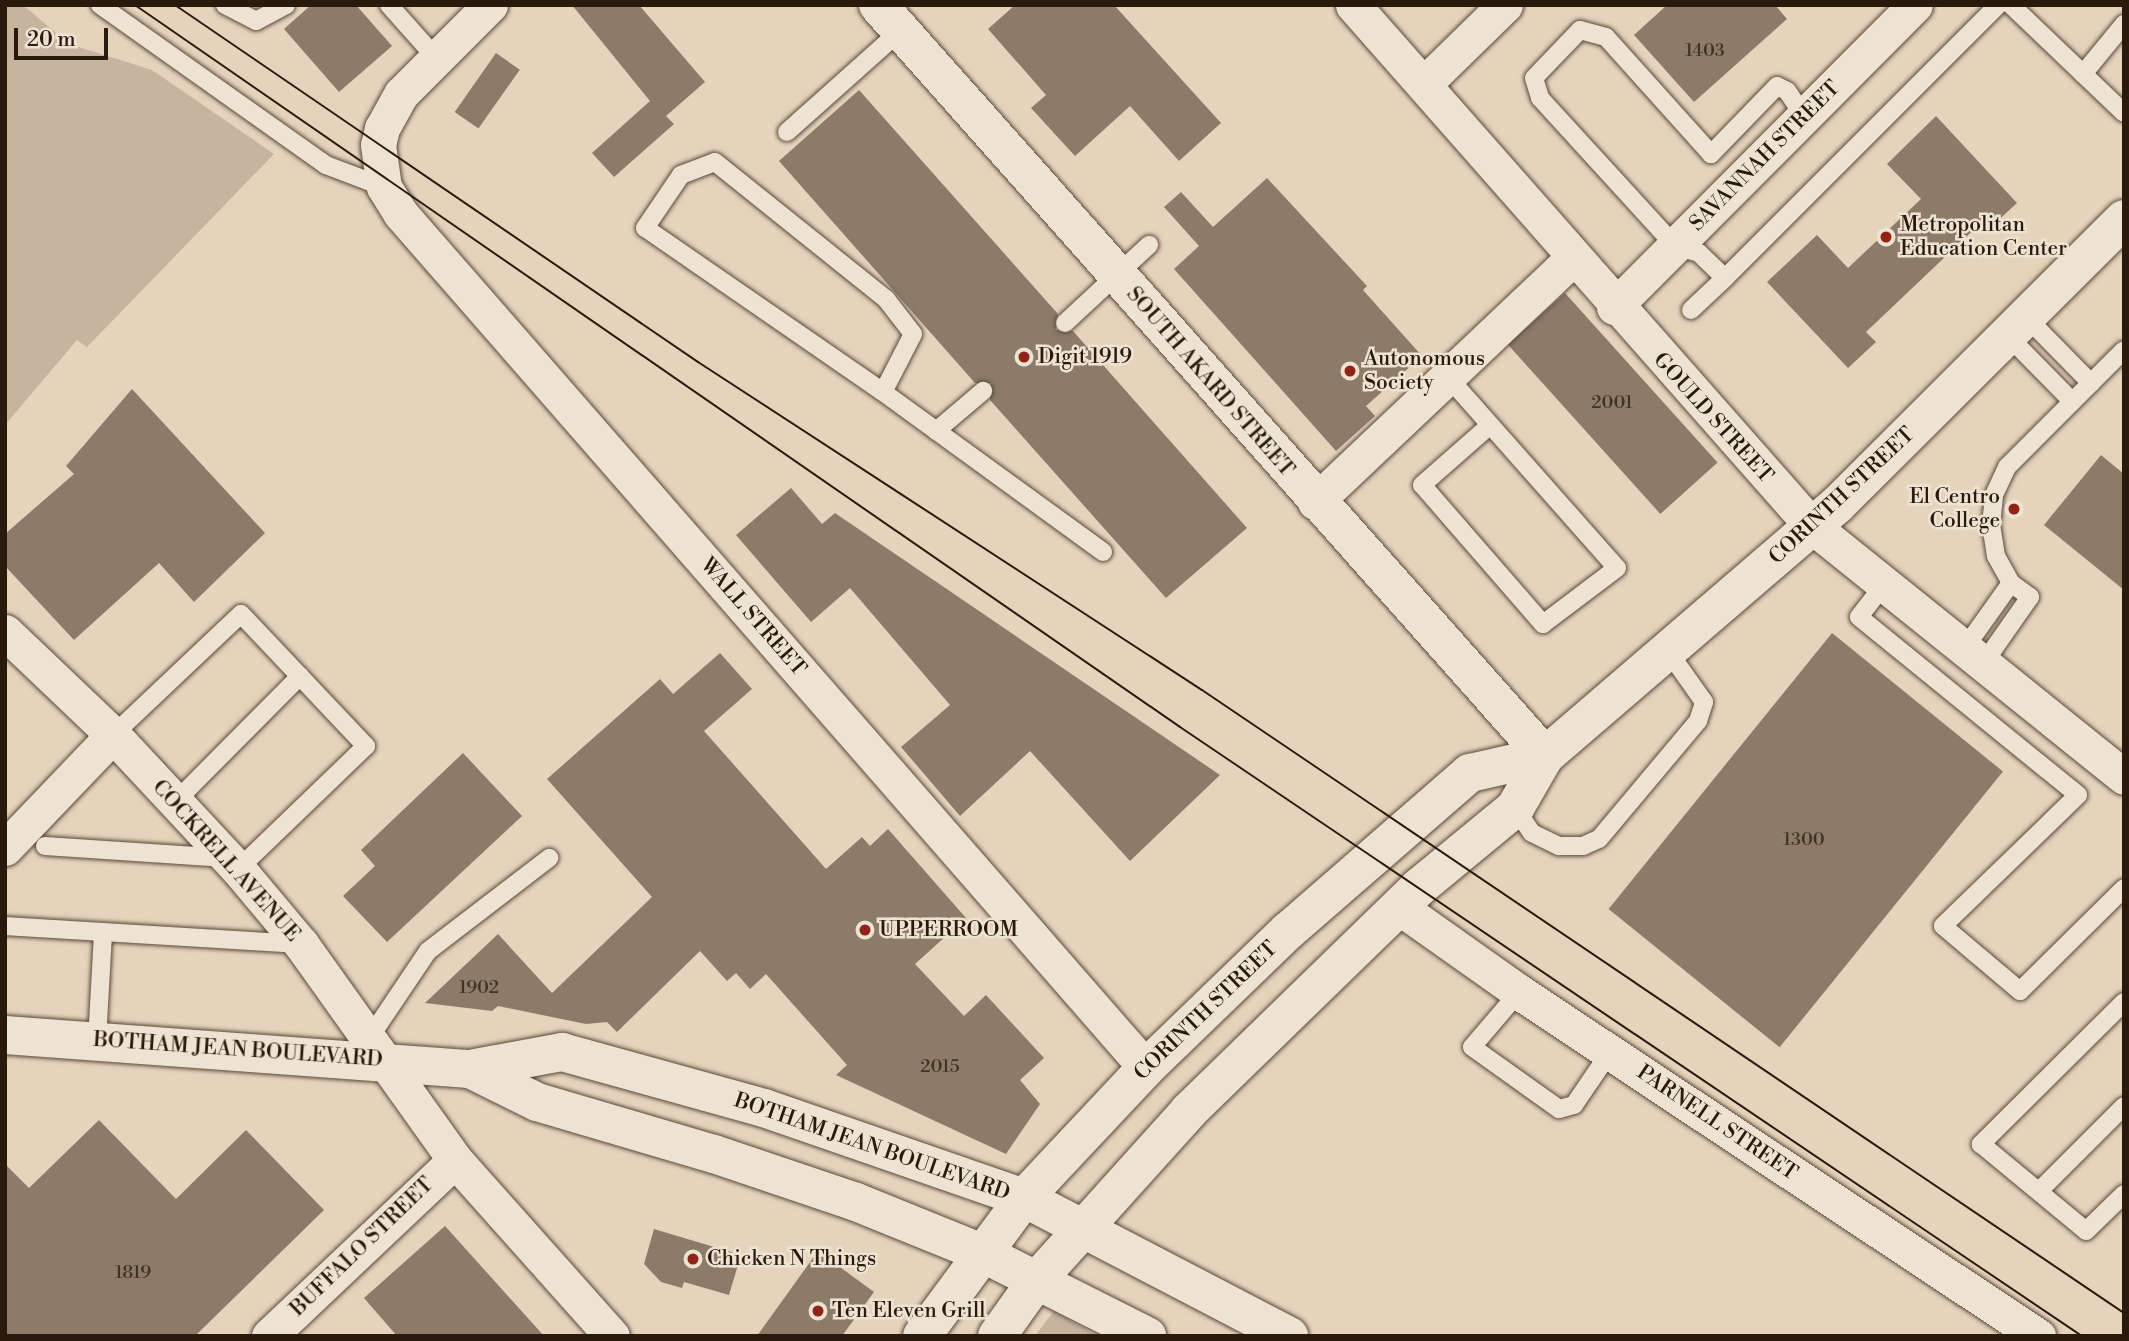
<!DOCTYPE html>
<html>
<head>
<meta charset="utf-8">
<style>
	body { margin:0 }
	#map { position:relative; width:2129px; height:1341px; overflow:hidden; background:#e5d4bc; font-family:"Libre Bodoni",serif }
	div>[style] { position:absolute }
	.green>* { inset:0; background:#c5b49e }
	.building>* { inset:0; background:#8b7b68; transform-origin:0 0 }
	.roads { filter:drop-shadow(0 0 2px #594839) drop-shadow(0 0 2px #594839) }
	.service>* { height:18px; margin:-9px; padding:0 9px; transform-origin:9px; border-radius:9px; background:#eee3d3 }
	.minor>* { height:35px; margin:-17.5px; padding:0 17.5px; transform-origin:17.5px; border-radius:17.5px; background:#eee3d3 }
	.secondary>* { height:38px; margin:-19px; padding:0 19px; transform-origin:19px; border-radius:19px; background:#eee3d3 }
	.tram>* { height:2px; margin:-1px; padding:0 1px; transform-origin:1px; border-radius:1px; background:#2a1a0d }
	.dots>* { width:19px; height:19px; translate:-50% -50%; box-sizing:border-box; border:4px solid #eee3d3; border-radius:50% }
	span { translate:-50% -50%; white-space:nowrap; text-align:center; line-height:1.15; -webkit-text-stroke:5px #eee3d3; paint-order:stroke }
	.number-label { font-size:18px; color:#423224 }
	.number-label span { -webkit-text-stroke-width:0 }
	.street-label { font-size:21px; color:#2a1a0d }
	.poi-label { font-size:21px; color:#2a1a0d }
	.left { translate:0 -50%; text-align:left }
	.right { translate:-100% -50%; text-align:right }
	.frame { position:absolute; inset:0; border:7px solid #2a1a0d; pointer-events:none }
	.scale { position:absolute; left:14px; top:28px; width:94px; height:32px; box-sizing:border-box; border:4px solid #2a1a0d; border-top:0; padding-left:9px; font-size:21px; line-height:24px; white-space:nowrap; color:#2a1a0d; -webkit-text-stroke:5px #eee3d3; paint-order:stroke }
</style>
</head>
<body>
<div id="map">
	<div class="green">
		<i style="clip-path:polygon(5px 5px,23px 5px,69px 44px,152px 70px,274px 154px,87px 347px,77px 340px,5px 425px)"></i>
		<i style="clip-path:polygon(1054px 1311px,1097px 1336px,1035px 1336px)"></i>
	</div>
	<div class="building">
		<i style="clip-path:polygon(311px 5px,356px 5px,392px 46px,339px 92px,284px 29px)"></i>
		<i style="clip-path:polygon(572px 5px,639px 5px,705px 82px,666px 116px,674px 124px,614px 177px,592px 153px,650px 101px)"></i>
		<i style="clip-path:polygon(1015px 5px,1114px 5px,1221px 123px,1179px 161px,1130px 106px,1075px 156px,1031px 108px,1046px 95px,988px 29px)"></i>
		<i style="clip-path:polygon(1667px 5px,1775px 5px,1787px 19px,1694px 102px,1634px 35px)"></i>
		<i style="left:496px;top:53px;width:29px;height:72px;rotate:35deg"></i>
		<i style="clip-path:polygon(859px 90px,1058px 314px,1056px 330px,1073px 331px,1247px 528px,1166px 598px,990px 400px,991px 383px,975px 383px,779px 161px)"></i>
		<i style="clip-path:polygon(1936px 116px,2017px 203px,1992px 226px,1985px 219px,1866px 332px,1876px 342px,1848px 368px,1767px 282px,1817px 235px,1848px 268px,1921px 199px,1887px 164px)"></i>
		<i style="clip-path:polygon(1267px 178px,1367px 286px,1363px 290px,1422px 356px,1366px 406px,1375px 416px,1336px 451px,1174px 269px,1199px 246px,1164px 207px,1181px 192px,1213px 227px)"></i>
		<i style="left:1565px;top:293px;width:228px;height:77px;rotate:48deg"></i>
		<i style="clip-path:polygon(132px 389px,265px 533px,194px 602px,159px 563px,74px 640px,5px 566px,5px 534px,74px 474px,66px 466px)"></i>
		<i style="clip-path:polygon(2101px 455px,2124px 474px,2124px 590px,2044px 525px)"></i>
		<i style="clip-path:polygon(791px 488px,822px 524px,835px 513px,1220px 775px,1130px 861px,1030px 751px,960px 816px,901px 747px,950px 705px,850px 588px,811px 622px,736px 535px)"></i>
		<i style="left:1832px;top:633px;width:220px;height:355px;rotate:39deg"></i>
		<i style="clip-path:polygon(720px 653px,752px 689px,704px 731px,826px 869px,862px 837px,870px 846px,888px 829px,966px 918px,915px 964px,964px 1016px,986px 995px,1044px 1058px,1020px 1080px,1040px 1104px,1006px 1154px,836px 1075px,847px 1065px,766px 974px,750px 989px,736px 973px,727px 981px,700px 951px,617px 1032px,607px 1022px,586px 1024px,498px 1006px,492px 1011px,425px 1003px,498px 934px,552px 993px,652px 897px,547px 779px,660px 679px,673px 694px)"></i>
		<i style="clip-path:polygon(463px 753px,522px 816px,387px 942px,343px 896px,375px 866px,361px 850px)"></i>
		<i style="clip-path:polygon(99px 1120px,176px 1199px,246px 1130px,324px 1210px,195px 1336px,5px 1336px,5px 1164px,29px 1188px)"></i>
		<i style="clip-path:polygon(445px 1226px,544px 1336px,397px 1336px,364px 1298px)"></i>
		<i style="clip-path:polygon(654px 1229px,741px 1255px,729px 1295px,684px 1282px,682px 1288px,661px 1282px,644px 1264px)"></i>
		<i style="clip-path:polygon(818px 1251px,874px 1292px,842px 1336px,757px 1336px)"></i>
	</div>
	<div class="roads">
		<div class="service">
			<i style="left:100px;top:5px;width:277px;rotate:35.3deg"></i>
			<i style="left:326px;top:165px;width:62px;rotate:20.8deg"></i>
			<i style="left:225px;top:5px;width:35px;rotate:27deg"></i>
			<i style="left:256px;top:21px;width:34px;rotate:-28deg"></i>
			<i style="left:389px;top:5px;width:72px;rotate:48.4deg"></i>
			<i style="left:2011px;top:5px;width:156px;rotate:43.7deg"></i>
			<i style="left:2083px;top:74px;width:65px;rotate:-50.6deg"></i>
			<i style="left:1804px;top:116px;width:30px;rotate:-124deg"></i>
			<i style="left:1787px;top:91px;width:11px;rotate:-153deg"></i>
			<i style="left:1777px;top:86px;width:95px;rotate:134.1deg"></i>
			<i style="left:1711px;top:154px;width:157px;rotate:-131.9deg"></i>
			<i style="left:1606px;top:37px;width:27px;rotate:-165deg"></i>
			<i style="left:1580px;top:30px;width:66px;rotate:133.8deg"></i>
			<i style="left:1534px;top:78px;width:21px;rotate:73deg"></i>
			<i style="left:1540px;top:98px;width:200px;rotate:47.6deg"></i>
			<i style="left:1675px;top:246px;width:25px;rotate:16deg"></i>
			<i style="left:1699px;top:253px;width:36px;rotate:44deg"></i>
			<i style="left:1725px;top:278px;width:386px;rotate:-45deg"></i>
			<i style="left:787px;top:132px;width:152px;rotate:-41.8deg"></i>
			<i style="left:715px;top:162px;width:219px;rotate:38.7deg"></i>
			<i style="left:886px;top:299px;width:44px;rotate:52.4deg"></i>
			<i style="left:913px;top:334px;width:65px;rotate:117.3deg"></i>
			<i style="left:883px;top:392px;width:289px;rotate:-145.4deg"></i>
			<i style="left:645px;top:228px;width:64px;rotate:-55.8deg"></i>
			<i style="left:681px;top:175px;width:36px;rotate:-21deg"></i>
			<i style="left:1691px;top:310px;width:47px;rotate:-43.3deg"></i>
			<i style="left:2028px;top:319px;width:90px;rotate:45.5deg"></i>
			<i style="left:1065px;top:323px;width:115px;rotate:-42.9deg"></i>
			<i style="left:2009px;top:337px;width:90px;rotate:45.5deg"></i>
			<i style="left:1447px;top:376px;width:256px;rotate:48.5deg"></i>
			<i style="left:1617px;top:568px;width:93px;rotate:142.9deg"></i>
			<i style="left:1543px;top:624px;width:184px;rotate:-131deg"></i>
			<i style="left:1422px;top:485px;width:89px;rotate:-41.4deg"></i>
			<i style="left:883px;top:392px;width:272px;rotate:36deg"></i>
			<i style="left:936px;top:431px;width:62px;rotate:-40.4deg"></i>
			<i style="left:1883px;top:586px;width:39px;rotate:128deg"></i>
			<i style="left:1859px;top:617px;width:282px;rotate:39.1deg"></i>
			<i style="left:2078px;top:795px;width:188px;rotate:135.9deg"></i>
			<i style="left:1943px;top:926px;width:101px;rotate:40.2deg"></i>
			<i style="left:2020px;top:991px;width:146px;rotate:-44.7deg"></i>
			<i style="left:1964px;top:649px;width:81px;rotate:-54.5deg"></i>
			<i style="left:1983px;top:664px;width:82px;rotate:-55deg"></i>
			<i style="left:2030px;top:597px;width:24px;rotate:-144deg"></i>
			<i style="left:2011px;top:583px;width:31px;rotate:-119deg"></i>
			<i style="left:1996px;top:556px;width:31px;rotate:-99deg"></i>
			<i style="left:1991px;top:525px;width:30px;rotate:-84deg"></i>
			<i style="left:1994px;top:495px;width:31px;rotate:-65deg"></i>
			<i style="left:2007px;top:467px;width:165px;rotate:-45deg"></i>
			<i style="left:113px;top:735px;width:176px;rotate:-43.4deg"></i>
			<i style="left:241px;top:614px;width:182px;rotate:46.6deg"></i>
			<i style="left:366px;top:746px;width:178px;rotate:136.1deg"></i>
			<i style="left:174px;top:803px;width:179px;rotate:-45.2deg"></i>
			<i style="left:1515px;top:808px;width:30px;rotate:56deg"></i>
			<i style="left:1532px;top:833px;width:30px;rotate:26deg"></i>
			<i style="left:1559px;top:846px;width:24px"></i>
			<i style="left:1583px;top:846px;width:17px;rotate:-24deg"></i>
			<i style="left:1599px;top:839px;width:154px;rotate:-50deg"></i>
			<i style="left:1698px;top:721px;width:20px;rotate:-72deg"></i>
			<i style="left:1704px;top:702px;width:62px;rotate:-125.2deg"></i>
			<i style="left:45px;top:846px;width:181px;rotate:3.8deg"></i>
			<i style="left:5px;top:926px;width:295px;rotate:3.5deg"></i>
			<i style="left:1519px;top:992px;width:72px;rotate:130.5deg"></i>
			<i style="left:1472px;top:1047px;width:107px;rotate:35.5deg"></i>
			<i style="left:1559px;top:1109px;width:16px;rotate:-15deg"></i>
			<i style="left:1574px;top:1105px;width:64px;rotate:-55.8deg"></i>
			<i style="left:2124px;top:1002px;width:202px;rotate:135.2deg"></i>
			<i style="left:1981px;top:1144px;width:136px;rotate:39.6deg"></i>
			<i style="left:2086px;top:1231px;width:53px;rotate:-44.2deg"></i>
			<i style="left:368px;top:1040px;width:107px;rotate:-56deg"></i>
			<i style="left:428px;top:951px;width:153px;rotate:-37.5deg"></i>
			<i style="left:97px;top:1041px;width:109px;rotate:-86.8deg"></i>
			<i style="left:2041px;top:1189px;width:117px;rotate:-45deg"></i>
		</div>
		<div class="minor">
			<i style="left:490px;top:5px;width:126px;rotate:135deg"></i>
			<i style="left:401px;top:94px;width:39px;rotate:119deg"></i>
			<i style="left:382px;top:128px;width:17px;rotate:103deg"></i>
			<i style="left:378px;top:145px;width:42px;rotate:81.9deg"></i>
			<i style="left:384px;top:187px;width:31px;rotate:58deg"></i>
			<i style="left:400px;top:213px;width:1135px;rotate:48.89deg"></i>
			<i style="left:1353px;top:5px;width:694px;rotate:48.62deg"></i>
			<i style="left:1812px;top:526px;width:400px;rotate:38.8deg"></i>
			<i style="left:1424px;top:84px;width:113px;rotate:-44.3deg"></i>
			<i style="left:1614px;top:307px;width:426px;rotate:-45.1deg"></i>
			<i style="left:1315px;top:502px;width:355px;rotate:-43.4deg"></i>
			<i style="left:5px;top:632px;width:149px;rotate:43.6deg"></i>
			<i style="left:113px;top:735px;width:183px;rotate:47deg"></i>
			<i style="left:238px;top:869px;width:98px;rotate:50deg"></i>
			<i style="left:301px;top:944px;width:265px;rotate:54.5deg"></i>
			<i style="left:455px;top:1160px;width:236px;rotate:48.3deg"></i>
			<i style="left:5px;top:848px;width:156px;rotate:-46.3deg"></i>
			<i style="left:1399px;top:907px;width:147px;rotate:35.3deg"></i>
			<i style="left:1519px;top:992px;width:623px;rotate:33.54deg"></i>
			<i style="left:269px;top:1336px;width:256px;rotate:-43.4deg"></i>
		</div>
		<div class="secondary">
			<i style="left:878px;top:5px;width:1004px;rotate:48.39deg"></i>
			<i style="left:5px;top:1035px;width:466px;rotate:4.2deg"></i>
			<i style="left:470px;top:1069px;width:94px;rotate:-10.5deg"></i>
			<i style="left:562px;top:1052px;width:210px;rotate:15.5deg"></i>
			<i style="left:764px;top:1108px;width:275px;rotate:19.1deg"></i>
			<i style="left:1024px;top:1198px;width:299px;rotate:27.5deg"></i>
			<i style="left:470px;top:1069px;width:75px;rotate:26.2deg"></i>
			<i style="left:537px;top:1102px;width:184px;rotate:16.4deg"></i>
			<i style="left:714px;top:1154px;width:150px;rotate:18.7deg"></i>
			<i style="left:856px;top:1202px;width:136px;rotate:22deg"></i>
			<i style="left:982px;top:1253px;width:185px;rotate:26.7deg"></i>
			<i style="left:922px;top:1336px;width:172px;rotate:-53.5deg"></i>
			<i style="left:1024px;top:1198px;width:178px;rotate:-46.8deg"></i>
			<i style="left:1146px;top:1068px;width:197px;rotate:-44deg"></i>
			<i style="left:1288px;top:931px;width:241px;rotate:-41deg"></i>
			<i style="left:1470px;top:773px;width:77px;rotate:-12.8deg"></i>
			<i style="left:997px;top:1336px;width:69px;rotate:-54.5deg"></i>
			<i style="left:1037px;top:1280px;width:227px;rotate:-48deg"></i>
			<i style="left:1189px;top:1111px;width:320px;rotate:-44.2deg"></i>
			<i style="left:1418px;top:888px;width:126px;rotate:-39.5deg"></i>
			<i style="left:1515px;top:808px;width:60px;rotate:-60deg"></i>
			<i style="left:1545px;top:756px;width:385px;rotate:-40.7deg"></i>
			<i style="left:1837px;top:505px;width:405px;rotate:-44.9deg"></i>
		</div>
	</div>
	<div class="tram">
		<i style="left:135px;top:5px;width:1270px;rotate:34.64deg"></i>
		<i style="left:1180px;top:727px;width:1088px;rotate:34.03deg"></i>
		<i style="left:175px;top:5px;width:633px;rotate:34.32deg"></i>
		<i style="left:698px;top:362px;width:601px;rotate:33.06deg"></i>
		<i style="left:1202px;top:690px;width:1113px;rotate:34.05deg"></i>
	</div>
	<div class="dots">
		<i style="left:1886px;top:237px;background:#8f2418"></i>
		<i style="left:1024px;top:357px;background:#8f2418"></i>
		<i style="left:1350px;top:371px;background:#8f2418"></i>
		<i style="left:2014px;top:509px;background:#8f2418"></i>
		<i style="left:865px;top:930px;background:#8f2418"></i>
		<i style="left:693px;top:1259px;background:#8f2418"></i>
		<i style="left:818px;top:1311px;background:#8f2418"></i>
	</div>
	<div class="number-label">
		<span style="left:1705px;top:51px">1403</span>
		<span style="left:1612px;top:403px">2001</span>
		<span style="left:1804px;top:840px">1300</span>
		<span style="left:479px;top:988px">1902</span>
		<span style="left:940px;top:1067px">2015</span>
		<span style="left:133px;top:1273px">1819</span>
	</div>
	<div class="street-label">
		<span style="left:1765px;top:156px;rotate:-45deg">SAVANNAH STREET</span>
		<span style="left:1210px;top:382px;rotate:49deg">SOUTH AKARD STREET</span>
		<span style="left:1713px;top:418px;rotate:48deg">GOULD STREET</span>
		<span style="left:1842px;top:496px;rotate:-43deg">CORINTH STREET</span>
		<span style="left:753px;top:617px;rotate:49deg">WALL STREET</span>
		<span style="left:226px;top:861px;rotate:48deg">COCKRELL AVENUE</span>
		<span style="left:1206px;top:1011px;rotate:-44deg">CORINTH STREET</span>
		<span style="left:238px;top:1050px;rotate:4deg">BOTHAM JEAN BOULEVARD</span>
		<span style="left:1717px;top:1123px;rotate:34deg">PARNELL STREET</span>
		<span style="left:872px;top:1147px;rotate:19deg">BOTHAM JEAN BOULEVARD</span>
		<span style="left:362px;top:1247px;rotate:-44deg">BUFFALO STREET</span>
	</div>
	<div class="poi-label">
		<span class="left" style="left:1900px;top:237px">Metropolitan<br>Education Center</span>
		<span class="left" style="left:1038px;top:357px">Digit 1919</span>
		<span class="left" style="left:1364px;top:371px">Autonomous<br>Society</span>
		<span class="right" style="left:2000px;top:509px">El Centro<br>College</span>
		<span class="left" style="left:879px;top:930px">UPPERROOM</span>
		<span class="left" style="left:707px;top:1259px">Chicken N Things</span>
		<span class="left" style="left:832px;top:1311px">Ten Eleven Grill</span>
	</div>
	<div class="frame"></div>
	<div class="scale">20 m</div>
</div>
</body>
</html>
